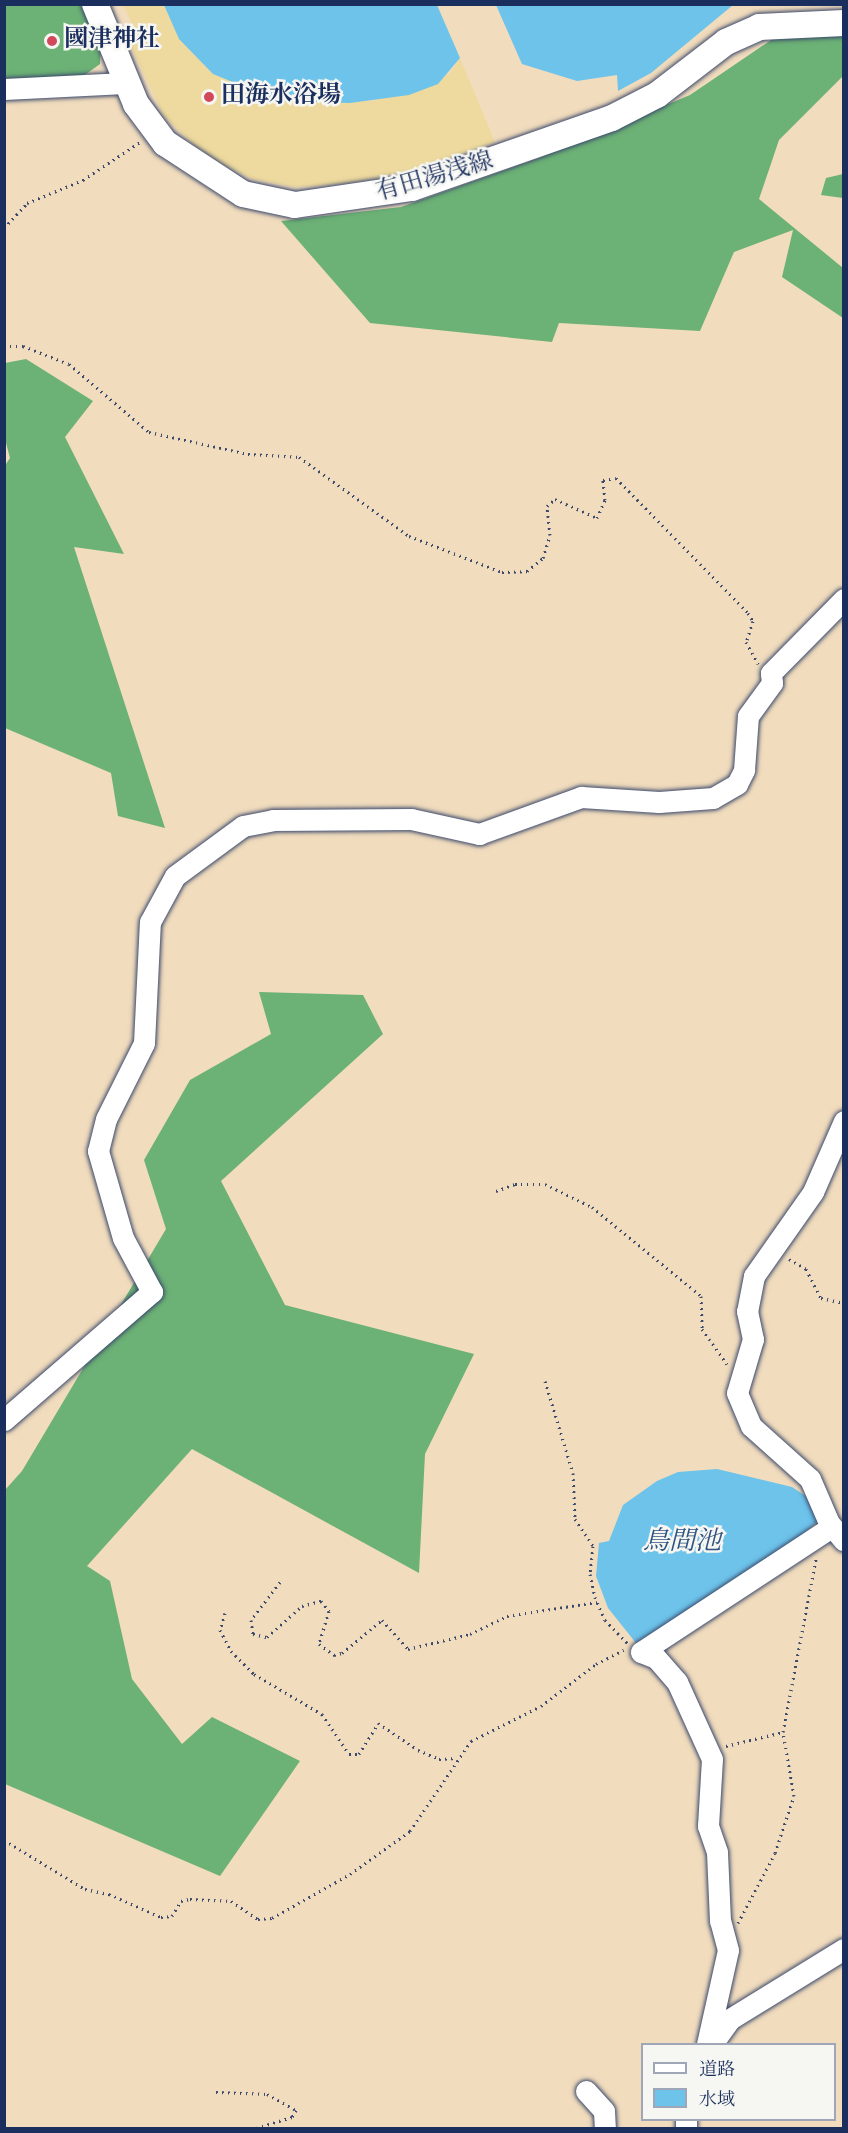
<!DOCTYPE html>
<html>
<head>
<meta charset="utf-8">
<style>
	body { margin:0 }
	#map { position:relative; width:848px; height:2133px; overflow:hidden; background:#f1dcbd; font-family:Vollkorn,"Noto Serif JP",serif }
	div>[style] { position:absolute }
	.forest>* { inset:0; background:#6cb175 }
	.sand>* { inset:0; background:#eeda9e }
	.water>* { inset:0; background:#6dc3ea }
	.path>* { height:3px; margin-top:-1.5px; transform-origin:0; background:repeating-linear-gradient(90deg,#3b496c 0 1.5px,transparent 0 6px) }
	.roads { filter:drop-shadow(0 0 2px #3b496c) drop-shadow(0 0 2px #3b496c) }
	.minor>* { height:21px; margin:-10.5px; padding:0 10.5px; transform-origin:10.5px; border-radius:10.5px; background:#fff }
	.major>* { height:26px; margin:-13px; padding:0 13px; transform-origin:13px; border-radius:13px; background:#fff }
	.dots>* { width:16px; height:16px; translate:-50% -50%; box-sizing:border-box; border:3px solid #f6f6f2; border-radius:50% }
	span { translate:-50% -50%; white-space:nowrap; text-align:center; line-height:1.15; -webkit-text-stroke:5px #f6f6f2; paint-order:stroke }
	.poi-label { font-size:24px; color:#1b2f5e; font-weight:700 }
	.left { translate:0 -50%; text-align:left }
	.street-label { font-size:24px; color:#1b2f5e }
	.water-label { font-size:26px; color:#305481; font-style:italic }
	.frame { position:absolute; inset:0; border:6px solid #1b2f5e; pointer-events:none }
	.legend { position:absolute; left:641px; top:2043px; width:195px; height:78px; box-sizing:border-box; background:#f6f6f2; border:2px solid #9ea6b7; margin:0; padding:8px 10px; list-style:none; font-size:18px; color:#1b2f5e }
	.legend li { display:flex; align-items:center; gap:12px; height:30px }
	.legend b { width:30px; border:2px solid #9ea6b7 }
</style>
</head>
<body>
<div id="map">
	<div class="forest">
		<i style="clip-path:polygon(5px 5px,81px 5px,101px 46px,100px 64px,82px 77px,5px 83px)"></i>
		<i style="clip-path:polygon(780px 34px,843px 36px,843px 76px,779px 140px,759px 199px,843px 268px,843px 318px,782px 277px,793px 230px,734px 252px,700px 331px,559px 323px,552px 342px,370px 323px,281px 221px,401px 207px,539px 158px,690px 95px)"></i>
		<i style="clip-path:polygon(843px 174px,843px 198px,821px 195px,826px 178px)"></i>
		<i style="clip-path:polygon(26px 359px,93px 401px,65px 437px,124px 554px,74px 547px,165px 828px,118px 816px,111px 773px,5px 728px,4px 467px,10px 458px,5px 439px,5px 363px)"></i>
		<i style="clip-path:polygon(259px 992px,363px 995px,383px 1034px,221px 1181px,285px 1305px,474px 1354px,425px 1454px,419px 1573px,192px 1449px,87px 1566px,110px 1581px,132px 1679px,182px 1744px,212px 1717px,300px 1761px,220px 1876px,5px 1784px,5px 1490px,22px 1471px,166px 1229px,144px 1160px,190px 1080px,271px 1034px)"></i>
	</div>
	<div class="sand">
		<i style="clip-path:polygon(123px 5px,164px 5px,179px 39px,213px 74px,279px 101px,372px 101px,449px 74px,460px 58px,495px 142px,431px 166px,353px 183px,295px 187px,252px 179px,204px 155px,164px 116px,128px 40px,138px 36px)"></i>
	</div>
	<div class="water">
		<i style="clip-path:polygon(164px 5px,437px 5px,460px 58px,438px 84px,409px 95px,350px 103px,279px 101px,213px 74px,179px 39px)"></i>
		<i style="clip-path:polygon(496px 5px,733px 5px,651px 73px,618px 91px,617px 75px,577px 81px,522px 64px)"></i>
		<i style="clip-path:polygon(717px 1469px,792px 1487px,810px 1499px,820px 1519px,787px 1549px,636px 1643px,608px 1608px,596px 1576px,599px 1543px,609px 1541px,623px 1505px,657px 1481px,678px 1472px)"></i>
	</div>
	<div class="path">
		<i style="left:4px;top:228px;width:34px;rotate:-47deg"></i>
		<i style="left:27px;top:203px;width:61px;rotate:-22.3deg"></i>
		<i style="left:83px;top:180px;width:69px;rotate:-33.7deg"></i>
		<i style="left:4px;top:346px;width:19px"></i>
		<i style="left:23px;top:346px;width:49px;rotate:21.4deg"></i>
		<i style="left:69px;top:364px;width:105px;rotate:40.4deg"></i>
		<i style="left:149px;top:432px;width:101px;rotate:12.5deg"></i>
		<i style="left:248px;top:454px;width:51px;rotate:3.4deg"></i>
		<i style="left:299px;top:457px;width:135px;rotate:35.7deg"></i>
		<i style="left:409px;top:536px;width:100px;rotate:21.2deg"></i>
		<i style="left:502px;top:572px;width:25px;rotate:-2deg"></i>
		<i style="left:527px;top:571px;width:21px;rotate:-39deg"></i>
		<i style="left:543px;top:558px;width:24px;rotate:-73deg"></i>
		<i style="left:550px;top:535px;width:29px;rotate:-96deg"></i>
		<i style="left:547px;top:506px;width:11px;rotate:-41deg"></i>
		<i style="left:555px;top:499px;width:46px;rotate:24.3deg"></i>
		<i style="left:597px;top:518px;width:20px;rotate:-66deg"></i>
		<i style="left:605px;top:500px;width:20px;rotate:-96deg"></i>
		<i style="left:603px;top:480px;width:13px;rotate:-9deg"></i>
		<i style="left:616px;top:478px;width:189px;rotate:45.6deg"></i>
		<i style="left:748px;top:613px;width:9px;rotate:58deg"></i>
		<i style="left:753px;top:621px;width:22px;rotate:108deg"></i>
		<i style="left:746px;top:642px;width:25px;rotate:61deg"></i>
		<i style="left:496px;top:1191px;width:20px;rotate:-20deg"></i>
		<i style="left:515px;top:1184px;width:30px"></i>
		<i style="left:545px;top:1184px;width:52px;rotate:26.1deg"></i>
		<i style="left:592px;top:1207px;width:141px;rotate:39.2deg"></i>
		<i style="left:701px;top:1296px;width:33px;rotate:88deg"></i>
		<i style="left:702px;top:1329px;width:43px;rotate:54.5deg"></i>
		<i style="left:789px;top:1259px;width:20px;rotate:30deg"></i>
		<i style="left:806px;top:1269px;width:33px;rotate:63deg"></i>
		<i style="left:821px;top:1298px;width:24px;rotate:12deg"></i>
		<i style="left:545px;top:1381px;width:96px;rotate:73.1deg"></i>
		<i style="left:573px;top:1473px;width:46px;rotate:87.5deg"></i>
		<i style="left:575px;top:1519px;width:32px;rotate:56deg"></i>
		<i style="left:593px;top:1546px;width:28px;rotate:96deg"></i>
		<i style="left:590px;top:1574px;width:24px;rotate:78deg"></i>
		<i style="left:595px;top:1597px;width:25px;rotate:67deg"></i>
		<i style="left:605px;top:1620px;width:32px;rotate:46deg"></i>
		<i style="left:280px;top:1582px;width:48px;rotate:127.3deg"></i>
		<i style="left:251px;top:1620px;width:14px;rotate:82deg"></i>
		<i style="left:253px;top:1634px;width:14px;rotate:12deg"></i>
		<i style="left:267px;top:1637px;width:47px;rotate:-41.5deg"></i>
		<i style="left:302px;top:1606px;width:20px;rotate:-15deg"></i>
		<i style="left:321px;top:1601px;width:13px;rotate:51deg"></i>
		<i style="left:329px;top:1611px;width:34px;rotate:107deg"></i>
		<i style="left:319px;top:1644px;width:19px;rotate:36deg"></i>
		<i style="left:334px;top:1655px;width:8px;rotate:-14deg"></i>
		<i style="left:342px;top:1653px;width:52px;rotate:-39.5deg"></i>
		<i style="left:382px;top:1620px;width:39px;rotate:48deg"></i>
		<i style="left:408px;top:1649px;width:64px;rotate:-13.6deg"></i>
		<i style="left:470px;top:1634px;width:41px;rotate:-25.9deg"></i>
		<i style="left:507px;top:1616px;width:91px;rotate:-8.8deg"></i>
		<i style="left:225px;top:1613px;width:18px;rotate:106deg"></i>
		<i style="left:220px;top:1630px;width:24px;rotate:62deg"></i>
		<i style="left:231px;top:1651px;width:33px;rotate:45deg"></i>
		<i style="left:254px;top:1674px;width:79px;rotate:30.5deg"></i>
		<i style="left:322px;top:1714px;width:48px;rotate:56deg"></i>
		<i style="left:349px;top:1754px;width:10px"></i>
		<i style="left:359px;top:1754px;width:36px;rotate:-58deg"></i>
		<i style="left:378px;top:1723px;width:48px;rotate:34deg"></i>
		<i style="left:418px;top:1750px;width:23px;rotate:23deg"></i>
		<i style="left:439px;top:1759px;width:17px;rotate:-3deg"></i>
		<i style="left:726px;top:1746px;width:59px;rotate:-13.8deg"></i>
		<i style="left:4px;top:1840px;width:95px;rotate:31.2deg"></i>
		<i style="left:85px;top:1889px;width:25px;rotate:12deg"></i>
		<i style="left:109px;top:1894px;width:57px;rotate:23.9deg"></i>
		<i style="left:161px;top:1917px;width:11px;rotate:-5deg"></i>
		<i style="left:172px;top:1916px;width:17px;rotate:-59deg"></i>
		<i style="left:181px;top:1901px;width:9px;rotate:-13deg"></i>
		<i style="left:190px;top:1899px;width:41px;rotate:2.8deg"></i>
		<i style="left:231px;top:1901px;width:32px;rotate:34deg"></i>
		<i style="left:258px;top:1919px;width:14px;rotate:-4deg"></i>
		<i style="left:272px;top:1918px;width:90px;rotate:-29.4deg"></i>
		<i style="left:350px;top:1874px;width:74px;rotate:-35.6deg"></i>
		<i style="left:410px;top:1831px;width:109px;rotate:-55.9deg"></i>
		<i style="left:471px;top:1741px;width:78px;rotate:-26.6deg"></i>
		<i style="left:541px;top:1706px;width:69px;rotate:-37.4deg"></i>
		<i style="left:596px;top:1664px;width:31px;rotate:-27deg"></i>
		<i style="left:738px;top:1923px;width:79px;rotate:-62.1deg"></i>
		<i style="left:775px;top:1853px;width:60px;rotate:-71.6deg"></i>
		<i style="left:794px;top:1796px;width:65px;rotate:-99.8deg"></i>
		<i style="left:783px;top:1732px;width:176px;rotate:-79.2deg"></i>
		<i style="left:216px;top:2092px;width:51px;rotate:2.2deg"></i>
		<i style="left:267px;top:2094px;width:33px;rotate:29deg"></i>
		<i style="left:296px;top:2110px;width:8px;rotate:120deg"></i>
		<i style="left:292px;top:2117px;width:38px;rotate:163deg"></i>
	</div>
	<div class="roads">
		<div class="minor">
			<i style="left:4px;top:89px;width:121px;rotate:-2.8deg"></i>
			<i style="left:844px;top:1121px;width:77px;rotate:113.6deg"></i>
			<i style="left:813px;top:1192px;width:103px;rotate:125.1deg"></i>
			<i style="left:754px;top:1276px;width:36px;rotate:101deg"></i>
			<i style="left:747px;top:1311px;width:29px;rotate:78deg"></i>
			<i style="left:753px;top:1339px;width:56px;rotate:106.5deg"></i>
			<i style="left:737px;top:1393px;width:36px;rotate:67deg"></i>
			<i style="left:751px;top:1426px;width:79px;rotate:41.9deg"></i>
			<i style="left:810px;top:1479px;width:48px;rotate:66.6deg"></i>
			<i style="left:829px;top:1523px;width:23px;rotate:50deg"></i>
			<i style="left:4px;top:1420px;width:196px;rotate:-40.9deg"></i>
			<i style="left:152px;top:1292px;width:61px;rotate:-118.2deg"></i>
			<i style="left:123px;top:1238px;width:91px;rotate:-106deg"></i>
			<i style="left:98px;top:1151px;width:33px;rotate:-76deg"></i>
			<i style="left:106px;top:1119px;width:85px;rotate:-63.4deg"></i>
			<i style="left:144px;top:1043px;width:121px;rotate:-87.2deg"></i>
			<i style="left:150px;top:922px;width:52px;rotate:-61.5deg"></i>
			<i style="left:175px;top:876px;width:84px;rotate:-36.3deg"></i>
			<i style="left:243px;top:826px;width:31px;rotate:-11deg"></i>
			<i style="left:273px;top:820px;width:138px;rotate:-0.4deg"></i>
			<i style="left:411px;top:819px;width:70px;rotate:12.4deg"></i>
			<i style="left:479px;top:834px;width:109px;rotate:-19.9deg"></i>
			<i style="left:581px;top:797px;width:78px;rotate:3.7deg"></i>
			<i style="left:659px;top:802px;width:54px;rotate:-4.2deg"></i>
			<i style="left:713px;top:798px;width:28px;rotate:-30deg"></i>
			<i style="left:737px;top:784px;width:16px;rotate:-63deg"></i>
			<i style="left:744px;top:770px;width:54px;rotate:-85.8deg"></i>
			<i style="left:748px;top:716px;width:41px;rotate:-54deg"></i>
			<i style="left:772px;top:683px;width:10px;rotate:-96deg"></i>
			<i style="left:771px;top:673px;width:104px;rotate:-45.4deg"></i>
			<i style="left:707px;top:2044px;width:96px;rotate:-77.4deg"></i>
			<i style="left:728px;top:1950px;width:30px;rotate:-105deg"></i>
			<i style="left:720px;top:1921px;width:69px;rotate:-92.5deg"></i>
			<i style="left:717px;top:1852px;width:28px;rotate:-109deg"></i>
			<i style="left:708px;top:1826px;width:67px;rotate:-86.6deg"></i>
			<i style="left:712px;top:1759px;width:85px;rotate:-114.4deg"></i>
			<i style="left:677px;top:1682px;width:32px;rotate:-131deg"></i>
			<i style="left:656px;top:1658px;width:16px;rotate:-158deg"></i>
			<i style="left:641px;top:1652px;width:227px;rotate:-33.3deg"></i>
			<i style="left:712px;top:2044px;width:31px;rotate:-54deg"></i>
			<i style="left:730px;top:2019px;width:134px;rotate:-31.6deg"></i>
			<i style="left:586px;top:2091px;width:27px;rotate:48deg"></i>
			<i style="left:604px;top:2111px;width:17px;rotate:87deg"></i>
			<i style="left:686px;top:2120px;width:8px;rotate:90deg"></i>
		</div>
		<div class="major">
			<i style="left:95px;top:4px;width:108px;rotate:67.7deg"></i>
			<i style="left:136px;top:104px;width:49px;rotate:53.4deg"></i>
			<i style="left:165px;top:143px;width:93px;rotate:33.2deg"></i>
			<i style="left:243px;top:194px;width:53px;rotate:11.9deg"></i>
			<i style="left:295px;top:205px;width:118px;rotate:-8.3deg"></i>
			<i style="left:412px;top:188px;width:212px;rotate:-19.3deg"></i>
			<i style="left:612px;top:118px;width:51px;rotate:-27.1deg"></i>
			<i style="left:657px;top:95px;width:87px;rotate:-37.5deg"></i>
			<i style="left:726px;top:42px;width:36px;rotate:-24deg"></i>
			<i style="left:759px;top:27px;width:85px;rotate:-2.7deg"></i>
		</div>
	</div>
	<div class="dots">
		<i style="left:52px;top:41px;background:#d1495b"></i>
		<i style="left:209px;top:97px;background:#d1495b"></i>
	</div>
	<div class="poi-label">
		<span class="left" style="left:64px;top:41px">國津神社</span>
		<span class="left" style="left:221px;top:97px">田海水浴場</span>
	</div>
	<div class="street-label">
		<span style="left:435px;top:178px;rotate:-16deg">有田湯浅線</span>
	</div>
	<div class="water-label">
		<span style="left:682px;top:1543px">鳥間池</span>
	</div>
	<div class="frame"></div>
	<ul class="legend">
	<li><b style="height:8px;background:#fff"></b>道路</li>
	<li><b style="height:16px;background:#6dc3ea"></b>水域</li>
	</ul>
</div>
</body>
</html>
